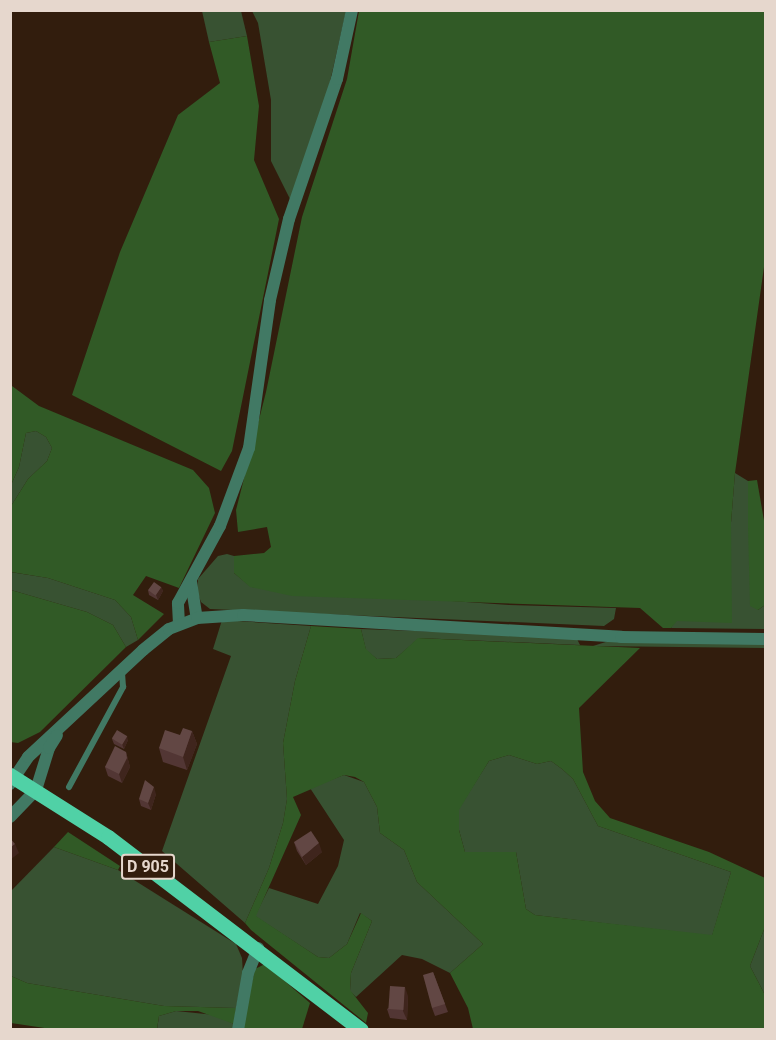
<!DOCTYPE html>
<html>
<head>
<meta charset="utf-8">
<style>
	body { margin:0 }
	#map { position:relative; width:776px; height:1040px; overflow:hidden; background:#321d0d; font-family:Roboto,sans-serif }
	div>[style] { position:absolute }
	.green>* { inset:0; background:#385232 }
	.forest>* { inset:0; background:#315a26 }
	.service>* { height:6px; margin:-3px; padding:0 3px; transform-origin:3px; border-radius:3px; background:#417964 }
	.minor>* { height:12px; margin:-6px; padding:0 6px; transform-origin:6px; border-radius:6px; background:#417964 }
	.tertiary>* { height:12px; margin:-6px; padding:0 6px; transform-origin:6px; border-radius:6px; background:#417964 }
	.primary>* { height:15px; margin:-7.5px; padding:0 7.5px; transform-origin:7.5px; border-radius:7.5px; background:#50d1a6 }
	.wall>* { inset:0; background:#523634 }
	.shaded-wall>* { inset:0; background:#3f251d }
	.building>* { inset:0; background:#624744; transform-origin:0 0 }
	span { translate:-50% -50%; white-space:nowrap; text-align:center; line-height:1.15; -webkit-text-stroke:6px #321d0d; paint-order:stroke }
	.shield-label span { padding:2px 4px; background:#321d0d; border:2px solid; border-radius:4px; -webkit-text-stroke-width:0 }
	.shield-label { font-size:16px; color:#e6d7cd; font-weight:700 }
	.frame { position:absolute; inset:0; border:12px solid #e6d7cd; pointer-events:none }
</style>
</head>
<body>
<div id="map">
	<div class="green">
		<i style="clip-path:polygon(202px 11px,241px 11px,247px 36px,209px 42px)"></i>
		<i style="clip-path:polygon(252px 11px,346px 11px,327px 95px,291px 201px,271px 161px,271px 100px,258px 23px)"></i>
		<i style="clip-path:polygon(36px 431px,46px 437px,52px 448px,47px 461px,28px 479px,11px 506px,11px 485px,19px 467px,26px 433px)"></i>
		<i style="clip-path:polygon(735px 473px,748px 481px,751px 566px,758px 610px,765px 605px,765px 629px,671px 628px,731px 523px)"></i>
		<i style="clip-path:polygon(227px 554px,234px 556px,234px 573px,251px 587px,509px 605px,616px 608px,614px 619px,604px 626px,210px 609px,201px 602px,197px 591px,198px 579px,218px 556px)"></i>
		<i style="clip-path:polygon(10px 572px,48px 578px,115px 600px,131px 617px,138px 640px,126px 647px,113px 625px,87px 612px,11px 590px)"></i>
		<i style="clip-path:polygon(222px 620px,311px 626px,295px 681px,283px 743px,287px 799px,283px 823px,269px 868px,245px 923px,162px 851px,231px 656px,213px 649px)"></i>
		<i style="clip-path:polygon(361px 629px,576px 637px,580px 645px,419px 638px,396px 658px,377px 659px,366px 650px)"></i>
		<i style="clip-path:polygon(612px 640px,766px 641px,765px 648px,593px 646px)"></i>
		<i style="clip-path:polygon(509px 755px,537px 764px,551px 761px,562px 769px,573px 779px,598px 826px,731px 872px,712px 936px,535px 915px,526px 909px,516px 852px,465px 852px,459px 830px,458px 810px,489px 761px)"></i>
		<i style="clip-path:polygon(344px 775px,364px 782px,377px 807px,380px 833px,404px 850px,417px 882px,483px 944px,450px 973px,422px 959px,402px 955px,356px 997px,350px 991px,351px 973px,372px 921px,360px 913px,347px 944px,329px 958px,318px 957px,255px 916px,269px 888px,318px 904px,338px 866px,344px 840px,310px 788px)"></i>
		<i style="clip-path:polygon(54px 847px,118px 870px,236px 944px,242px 958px,243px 975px,236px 1008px,164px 1006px,27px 983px,11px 976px,10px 892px)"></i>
		<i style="clip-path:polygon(765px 927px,765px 995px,750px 966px)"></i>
		<i style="clip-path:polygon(176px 1011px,215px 1015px,234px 1024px,233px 1029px,157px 1030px,159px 1016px)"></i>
	</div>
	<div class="forest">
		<i style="clip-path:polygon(359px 11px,765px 11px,765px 260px,735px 473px,731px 523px,732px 623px,677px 621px,671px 628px,663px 628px,640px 608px,292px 596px,250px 587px,234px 573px,234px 556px,264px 553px,271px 547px,267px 527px,238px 532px,236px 510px,266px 392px,302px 217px,347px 79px)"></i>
		<i style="clip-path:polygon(247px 36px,259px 106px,254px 160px,279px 219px,232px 451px,221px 471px,72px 395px,120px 252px,178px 115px,220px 83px,209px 42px)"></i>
		<i style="clip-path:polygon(12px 386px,39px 406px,193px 470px,209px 488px,215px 513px,179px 588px,146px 576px,133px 595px,164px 614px,138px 640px,131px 617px,115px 600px,48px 578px,11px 572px,11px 506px,28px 479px,47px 461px,52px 448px,46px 437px,36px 431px,26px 433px,19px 467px,11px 485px)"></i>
		<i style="clip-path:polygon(757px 480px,766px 532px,765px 605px,758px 610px,750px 606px,748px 527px,748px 481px)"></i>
		<i style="clip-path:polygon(11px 590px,87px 612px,113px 625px,126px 647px,40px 732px,18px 743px,10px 742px)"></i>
		<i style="clip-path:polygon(evenodd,311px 626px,361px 629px,366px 649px,377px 659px,396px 658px,418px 638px,640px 648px,579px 708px,583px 772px,595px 801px,610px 818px,709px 852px,765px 878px,765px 927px,750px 966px,765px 995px,765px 1029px,473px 1029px,468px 1008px,450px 973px,483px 944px,417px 882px,404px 850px,380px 833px,377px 807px,364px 782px,355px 777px,344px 775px,293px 797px,301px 815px,256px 916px,318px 957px,329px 958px,347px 944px,361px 913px,372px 921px,351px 973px,350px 990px,368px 1013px,366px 1023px,251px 930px,245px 923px,269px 868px,283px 823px,287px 799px,283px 743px,295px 681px,311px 626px,509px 755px,537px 764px,551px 761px,562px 769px,573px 779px,598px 826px,731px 872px,712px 935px,535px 915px,526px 909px,516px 852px,465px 852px,459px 830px,459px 810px,489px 761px,509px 755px)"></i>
		<i style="clip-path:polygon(68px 832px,120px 866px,118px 870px,54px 847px)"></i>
		<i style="clip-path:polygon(265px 964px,310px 1003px,302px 1029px,241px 1030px,255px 969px)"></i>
		<i style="clip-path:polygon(11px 976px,27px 983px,164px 1006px,236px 1008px,234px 1024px,198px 1011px,176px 1011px,159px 1016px,157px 1029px,58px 1030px,11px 1023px)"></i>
	</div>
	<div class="service">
		<i style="left:69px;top:787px;width:114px;rotate:-61.6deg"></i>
		<i style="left:123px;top:687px;width:16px;rotate:-94deg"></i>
	</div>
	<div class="minor">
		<i style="left:238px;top:1030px;width:58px;rotate:-80deg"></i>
		<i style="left:248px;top:973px;width:27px;rotate:-68deg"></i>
	</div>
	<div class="tertiary">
		<i style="left:191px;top:582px;width:36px;rotate:81deg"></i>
		<i style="left:179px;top:624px;width:21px;rotate:-93deg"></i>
		<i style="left:178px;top:603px;width:88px;rotate:-61.4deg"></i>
		<i style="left:220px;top:526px;width:83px;rotate:-69.6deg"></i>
		<i style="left:249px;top:448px;width:149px;rotate:-81.9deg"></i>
		<i style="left:270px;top:300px;width:83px;rotate:-76.8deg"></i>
		<i style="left:289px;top:219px;width:148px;rotate:-71.1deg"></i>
		<i style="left:337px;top:79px;width:71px;rotate:-77.7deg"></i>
		<i style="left:10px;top:784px;width:32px;rotate:-56deg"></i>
		<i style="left:28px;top:757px;width:157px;rotate:-42.9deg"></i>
		<i style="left:143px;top:650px;width:33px;rotate:-39deg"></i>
		<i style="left:169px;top:629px;width:30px;rotate:-21deg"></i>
		<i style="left:197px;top:618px;width:46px;rotate:-3.7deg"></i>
		<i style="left:243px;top:615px;width:379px;rotate:3.3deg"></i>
		<i style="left:621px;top:637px;width:145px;rotate:0.8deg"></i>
		<i style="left:10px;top:817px;width:37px;rotate:-46deg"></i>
		<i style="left:36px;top:790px;width:44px;rotate:-72.8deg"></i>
		<i style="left:49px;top:748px;width:15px;rotate:-58deg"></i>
	</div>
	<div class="primary">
		<i style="left:10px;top:775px;width:116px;rotate:32.3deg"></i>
		<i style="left:108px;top:837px;width:318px;rotate:37.3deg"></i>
	</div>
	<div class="wall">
		<i style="clip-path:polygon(161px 587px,163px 591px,158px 600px,149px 595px,148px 590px)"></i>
		<i style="clip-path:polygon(192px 731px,197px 744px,187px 770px,163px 762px,159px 748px,180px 735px)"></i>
		<i style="clip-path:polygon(112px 739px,128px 740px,124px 749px,114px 744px)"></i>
		<i style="clip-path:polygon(126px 752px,130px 767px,122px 783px,108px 776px,105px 767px)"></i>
		<i style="clip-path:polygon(156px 794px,151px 810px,141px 806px,139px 799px)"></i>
		<i style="clip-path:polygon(294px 842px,322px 852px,306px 865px,297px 851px)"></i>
		<i style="clip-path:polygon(433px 972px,448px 1012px,435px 1016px,432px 1008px)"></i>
		<i style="clip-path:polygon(408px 996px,407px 1020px,390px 1018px,387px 1009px)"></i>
	</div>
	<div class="shaded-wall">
		<i style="clip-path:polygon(161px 587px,163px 591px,158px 600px,156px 595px)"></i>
		<i style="clip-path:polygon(192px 731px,197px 744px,187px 770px,183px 757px)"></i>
		<i style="clip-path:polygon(127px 736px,128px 740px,124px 749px,122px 744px)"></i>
		<i style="clip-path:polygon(126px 752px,130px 767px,122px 783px,119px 774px)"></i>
		<i style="clip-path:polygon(154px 787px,156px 794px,151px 810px,148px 803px)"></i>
		<i style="clip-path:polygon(319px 843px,322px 852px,306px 865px,302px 857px)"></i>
		<i style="clip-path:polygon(15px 844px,19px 853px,10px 860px,10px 848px)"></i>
		<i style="clip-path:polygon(405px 987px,408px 996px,407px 1020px,403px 1011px)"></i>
	</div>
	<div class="building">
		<i style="left:154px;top:582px;width:9px;height:10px;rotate:36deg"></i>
		<i style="clip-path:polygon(183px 728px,192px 731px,183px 757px,159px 748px,165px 730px,180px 735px)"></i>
		<i style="left:117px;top:730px;width:12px;height:10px;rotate:31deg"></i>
		<i style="clip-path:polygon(115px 746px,126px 752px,127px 758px,119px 774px,105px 767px)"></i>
		<i style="clip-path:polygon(145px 780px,154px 787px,148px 803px,139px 799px)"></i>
		<i style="clip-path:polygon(311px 831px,319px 843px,302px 857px,294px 842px)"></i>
		<i style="clip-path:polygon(10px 838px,15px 844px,10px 848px)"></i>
		<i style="clip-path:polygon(433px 972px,445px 1004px,432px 1008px,423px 975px)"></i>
		<i style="left:390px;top:986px;width:15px;height:23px;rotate:4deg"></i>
	</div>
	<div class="shield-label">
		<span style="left:148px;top:867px">D 905</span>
	</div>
	<div class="frame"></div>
</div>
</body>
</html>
